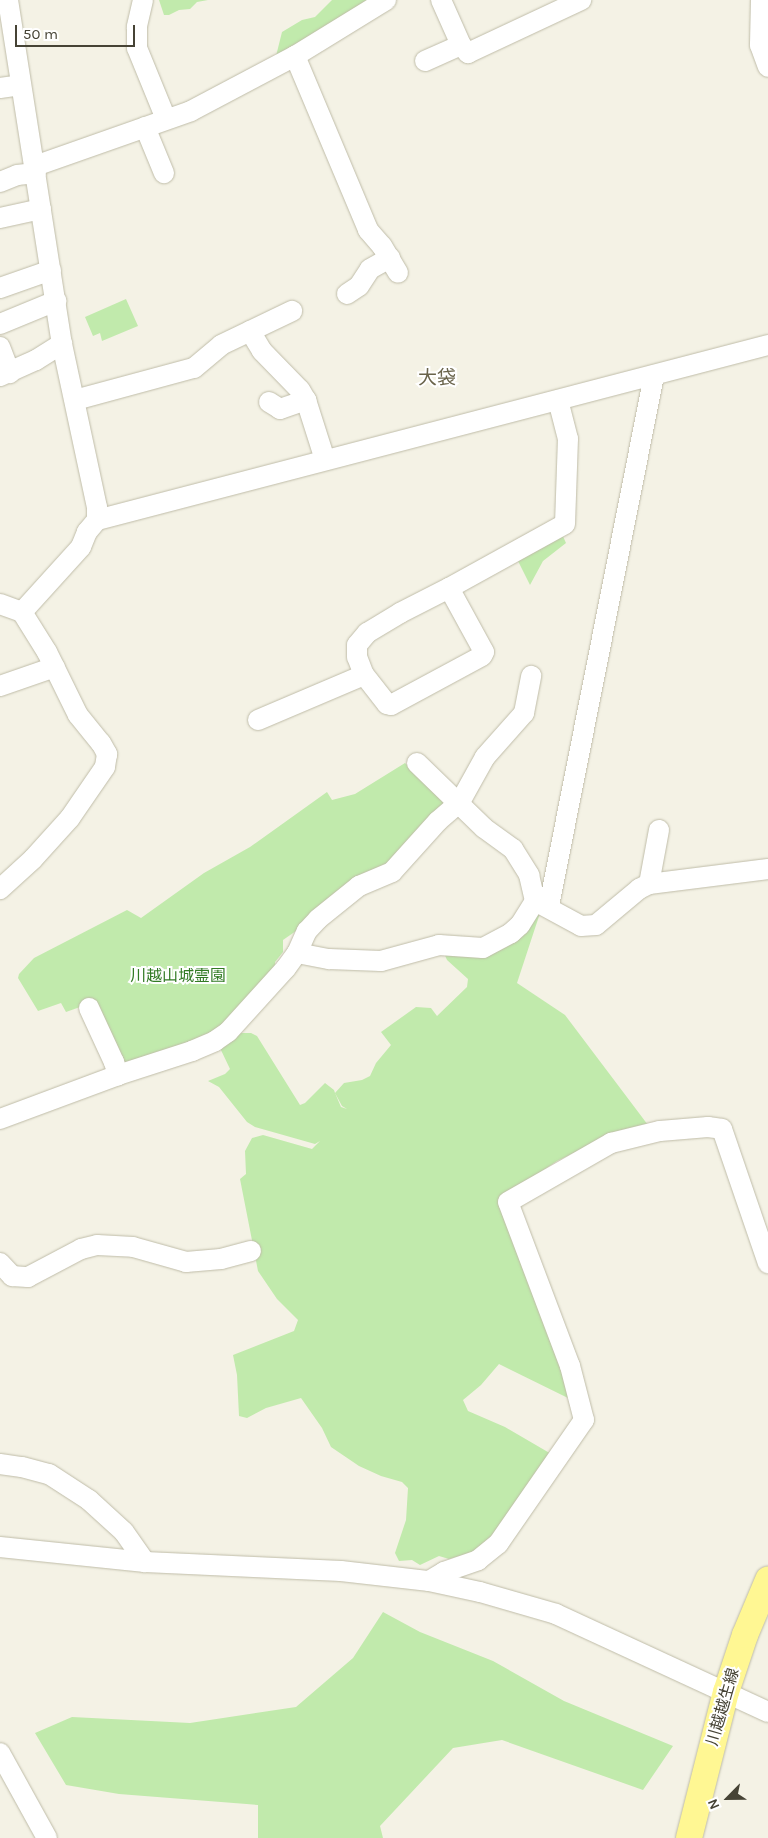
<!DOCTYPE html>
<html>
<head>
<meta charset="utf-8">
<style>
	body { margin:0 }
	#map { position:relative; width:768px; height:1838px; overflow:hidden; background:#f4f2e5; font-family:Karla,"Noto Sans JP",sans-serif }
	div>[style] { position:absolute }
	.green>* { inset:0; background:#c1eaac }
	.roads { filter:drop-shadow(0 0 1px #bfbca8) drop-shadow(0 0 1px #bfbca8) }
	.minor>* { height:20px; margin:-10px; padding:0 10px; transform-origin:10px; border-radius:10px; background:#fff }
	.major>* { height:26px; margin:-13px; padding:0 13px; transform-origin:13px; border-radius:13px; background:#fff793 }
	span { translate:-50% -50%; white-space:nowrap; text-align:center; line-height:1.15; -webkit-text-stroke:4px #fff; paint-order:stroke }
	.park-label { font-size:16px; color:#337b25 }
	.street-label { font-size:16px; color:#464335 }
	.quarter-label { font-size:19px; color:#6a644b }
	.north { position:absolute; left:703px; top:1773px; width:50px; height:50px; -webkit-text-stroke:4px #fff; paint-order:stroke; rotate:247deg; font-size:14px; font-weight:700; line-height:20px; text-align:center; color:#464335 }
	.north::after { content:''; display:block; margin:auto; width:18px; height:22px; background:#464335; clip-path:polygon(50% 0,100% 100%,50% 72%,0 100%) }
	.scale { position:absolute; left:15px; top:25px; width:120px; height:22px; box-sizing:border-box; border:2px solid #464335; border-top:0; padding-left:6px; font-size:15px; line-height:18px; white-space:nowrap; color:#464335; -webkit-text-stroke:4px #fff; paint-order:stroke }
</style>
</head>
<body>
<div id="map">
	<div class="green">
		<i style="clip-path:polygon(159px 0,208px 0,197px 2px,190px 9px,179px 10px,169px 15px,164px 15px)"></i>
		<i style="clip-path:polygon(332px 0,375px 0,276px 56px,282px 32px,302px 20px,315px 17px)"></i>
		<i style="clip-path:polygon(126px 299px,138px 326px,102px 341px,100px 333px,93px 336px,85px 317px)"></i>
		<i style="clip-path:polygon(561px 532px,566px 543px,543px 561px,530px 585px,516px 557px)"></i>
		<i style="clip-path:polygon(405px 763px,446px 804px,398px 860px,283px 940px,283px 952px,275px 962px,275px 967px,223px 1028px,124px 1069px,94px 1002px,66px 1012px,61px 1003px,38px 1011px,18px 978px,19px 974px,34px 958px,127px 910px,141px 918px,204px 873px,250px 847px,327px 792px,332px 800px,355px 794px)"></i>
		<i style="clip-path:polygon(541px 910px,517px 983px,565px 1015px,648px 1125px,605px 1138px,557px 1161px,499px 1200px,543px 1310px,570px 1399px,499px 1364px,481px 1385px,463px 1400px,468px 1411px,505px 1427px,553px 1455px,482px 1550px,449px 1559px,439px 1556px,420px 1565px,412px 1560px,399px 1561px,395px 1553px,406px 1520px,408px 1488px,402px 1482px,381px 1476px,359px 1466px,331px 1447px,322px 1428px,301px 1398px,266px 1408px,247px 1418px,239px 1416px,237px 1375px,233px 1355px,294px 1331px,298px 1320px,277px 1299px,258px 1271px,240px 1179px,246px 1174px,245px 1151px,252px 1138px,263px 1135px,312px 1149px,320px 1141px,315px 1144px,255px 1127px,247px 1122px,219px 1087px,208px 1081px,225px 1074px,230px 1069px,220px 1048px,241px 1033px,251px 1033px,257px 1036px,300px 1105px,305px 1103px,325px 1083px,334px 1090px,335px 1093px,341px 1107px,347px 1109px,342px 1106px,335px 1093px,344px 1083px,362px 1080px,370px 1076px,376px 1063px,391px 1045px,381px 1032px,416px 1007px,431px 1008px,437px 1016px,467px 987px,468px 979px,447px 960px,443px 951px,467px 950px)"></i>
		<i style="clip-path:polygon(383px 1612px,420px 1632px,493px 1661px,564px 1701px,673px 1746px,643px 1790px,502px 1740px,453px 1748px,380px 1826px,383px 1838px,258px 1838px,258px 1805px,119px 1794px,66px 1785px,35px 1733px,72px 1717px,190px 1723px,296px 1707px,353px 1658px)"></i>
	</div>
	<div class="roads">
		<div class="minor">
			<i style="left:8px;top:0;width:348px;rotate:81.1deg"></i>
			<i style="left:62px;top:344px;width:167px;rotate:77.9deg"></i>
			<i style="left:97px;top:507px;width:13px;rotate:90deg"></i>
			<i style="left:97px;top:520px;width:16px;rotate:130deg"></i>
			<i style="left:87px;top:532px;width:16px;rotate:112deg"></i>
			<i style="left:81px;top:547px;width:88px;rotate:132.2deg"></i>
			<i style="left:143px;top:0;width:28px;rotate:103deg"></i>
			<i style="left:137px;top:27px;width:21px;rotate:90deg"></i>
			<i style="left:137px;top:48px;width:77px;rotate:67.8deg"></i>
			<i style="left:441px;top:0;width:49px;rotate:66deg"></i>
			<i style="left:461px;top:45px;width:11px;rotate:49deg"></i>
			<i style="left:468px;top:53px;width:125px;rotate:-25.1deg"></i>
			<i style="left:761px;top:0;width:45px;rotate:91.3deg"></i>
			<i style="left:760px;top:45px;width:23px;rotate:70deg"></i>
			<i style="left:295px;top:56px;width:189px;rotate:67.2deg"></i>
			<i style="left:368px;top:230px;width:21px;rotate:49deg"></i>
			<i style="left:382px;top:246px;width:31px;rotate:59deg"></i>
			<i style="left:425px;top:61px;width:39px;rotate:-24deg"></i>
			<i style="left:0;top:88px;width:21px;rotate:-8deg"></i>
			<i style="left:145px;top:127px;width:50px;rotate:67.6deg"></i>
			<i style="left:35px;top:166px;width:165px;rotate:-19.4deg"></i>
			<i style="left:191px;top:111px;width:118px;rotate:-27.9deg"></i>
			<i style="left:295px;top:56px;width:107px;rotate:-31.6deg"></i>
			<i style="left:0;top:182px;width:18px;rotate:-22deg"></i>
			<i style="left:17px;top:175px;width:19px;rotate:-6deg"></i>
			<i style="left:0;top:218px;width:42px;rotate:-12.4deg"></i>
			<i style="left:0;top:288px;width:54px;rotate:-19.4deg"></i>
			<i style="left:347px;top:294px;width:14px;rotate:-34deg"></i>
			<i style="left:359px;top:286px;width:20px;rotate:-57deg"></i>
			<i style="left:370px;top:269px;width:23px;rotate:-29deg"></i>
			<i style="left:0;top:324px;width:61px;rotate:-22.3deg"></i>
			<i style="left:250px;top:331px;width:23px;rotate:59deg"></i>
			<i style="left:262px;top:351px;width:54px;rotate:45.7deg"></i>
			<i style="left:300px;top:390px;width:12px;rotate:59deg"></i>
			<i style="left:306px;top:400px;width:63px;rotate:72.4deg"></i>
			<i style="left:0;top:347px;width:28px;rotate:69deg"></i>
			<i style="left:0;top:376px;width:39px;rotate:-24deg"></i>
			<i style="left:36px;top:360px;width:31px;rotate:-32deg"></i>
			<i style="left:75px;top:400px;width:123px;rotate:-15.1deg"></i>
			<i style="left:194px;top:368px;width:35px;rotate:-40deg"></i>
			<i style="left:221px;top:345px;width:79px;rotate:-25.6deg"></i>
			<i style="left:269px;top:402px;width:13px;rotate:32deg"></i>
			<i style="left:280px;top:409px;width:28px;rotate:-19deg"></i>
			<i style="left:97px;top:520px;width:693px;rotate:-14.62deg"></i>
			<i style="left:449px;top:588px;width:73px;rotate:61.3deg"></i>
			<i style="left:484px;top:652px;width:4px;rotate:117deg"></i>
			<i style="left:482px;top:656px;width:103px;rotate:151.7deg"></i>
			<i style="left:391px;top:705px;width:4px;rotate:-166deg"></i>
			<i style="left:387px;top:704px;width:37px;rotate:-128deg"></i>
			<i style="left:364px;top:675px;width:19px;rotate:-111deg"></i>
			<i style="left:357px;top:657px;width:12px;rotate:-90deg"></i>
			<i style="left:357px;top:645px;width:16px;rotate:-50deg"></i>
			<i style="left:367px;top:633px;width:39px;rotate:-31deg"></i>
			<i style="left:400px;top:613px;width:55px;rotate:-27deg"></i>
			<i style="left:449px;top:588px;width:132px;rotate:-28.9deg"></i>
			<i style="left:565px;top:524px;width:85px;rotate:-88deg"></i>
			<i style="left:568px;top:439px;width:40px;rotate:-104.4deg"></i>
			<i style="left:0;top:604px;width:23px;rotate:20deg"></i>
			<i style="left:22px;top:612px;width:47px;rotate:58deg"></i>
			<i style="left:47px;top:652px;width:70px;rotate:63.8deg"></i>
			<i style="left:78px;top:715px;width:36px;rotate:51deg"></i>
			<i style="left:101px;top:743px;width:13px;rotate:61deg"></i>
			<i style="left:107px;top:754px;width:13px;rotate:99deg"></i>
			<i style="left:105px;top:767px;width:62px;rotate:124.5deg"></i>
			<i style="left:70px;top:818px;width:55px;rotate:132.1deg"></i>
			<i style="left:33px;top:859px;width:45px;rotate:137.7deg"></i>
			<i style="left:0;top:686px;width:58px;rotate:-19.1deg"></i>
			<i style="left:258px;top:720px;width:115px;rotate:-23deg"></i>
			<i style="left:417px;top:763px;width:93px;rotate:44.1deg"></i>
			<i style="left:484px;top:828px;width:36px;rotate:36deg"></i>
			<i style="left:513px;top:849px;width:31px;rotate:58deg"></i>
			<i style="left:529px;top:875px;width:27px;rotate:77deg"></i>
			<i style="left:535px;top:901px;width:52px;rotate:28.5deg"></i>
			<i style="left:581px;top:926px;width:15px;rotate:-4deg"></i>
			<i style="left:596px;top:925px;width:56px;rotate:-39.9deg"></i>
			<i style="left:639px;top:889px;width:11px;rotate:-27deg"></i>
			<i style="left:649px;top:884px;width:120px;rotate:-7.2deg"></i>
			<i style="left:649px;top:884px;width:55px;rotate:-79.5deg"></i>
			<i style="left:549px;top:906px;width:541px;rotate:-78.81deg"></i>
			<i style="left:297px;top:953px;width:33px;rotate:11deg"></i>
			<i style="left:329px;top:959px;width:52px;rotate:2.2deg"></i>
			<i style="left:381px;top:961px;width:60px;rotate:-15.4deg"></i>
			<i style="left:439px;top:945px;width:44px;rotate:3.9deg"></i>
			<i style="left:483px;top:948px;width:32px;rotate:-28deg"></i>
			<i style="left:511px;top:933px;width:12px;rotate:-42deg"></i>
			<i style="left:520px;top:925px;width:28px;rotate:-58deg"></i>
			<i style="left:89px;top:1008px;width:60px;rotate:65.2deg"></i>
			<i style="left:114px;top:1062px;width:14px;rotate:73deg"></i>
			<i style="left:0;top:1119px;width:126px;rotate:-20.4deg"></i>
			<i style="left:118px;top:1075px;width:78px;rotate:-18deg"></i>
			<i style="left:192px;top:1051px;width:25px;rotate:-23deg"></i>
			<i style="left:215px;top:1041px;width:16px;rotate:-35deg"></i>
			<i style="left:228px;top:1032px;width:86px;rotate:-47.8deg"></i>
			<i style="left:286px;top:968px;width:19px;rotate:-54deg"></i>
			<i style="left:297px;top:953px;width:24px;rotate:-66deg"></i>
			<i style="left:307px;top:931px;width:16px;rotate:-47deg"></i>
			<i style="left:318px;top:919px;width:53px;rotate:-38.8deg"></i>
			<i style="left:359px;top:886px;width:36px;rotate:-23deg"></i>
			<i style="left:392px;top:872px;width:69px;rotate:-48deg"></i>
			<i style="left:438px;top:821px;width:29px;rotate:-41deg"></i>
			<i style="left:460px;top:802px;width:51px;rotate:-60.9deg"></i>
			<i style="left:485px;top:757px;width:59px;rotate:-48.4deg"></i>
			<i style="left:524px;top:713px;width:38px;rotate:-79deg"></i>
			<i style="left:0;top:1263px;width:18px;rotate:47deg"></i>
			<i style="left:12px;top:1276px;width:16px;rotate:4deg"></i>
			<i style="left:28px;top:1277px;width:60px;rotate:-27.8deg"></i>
			<i style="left:81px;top:1249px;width:16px;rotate:-14deg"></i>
			<i style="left:97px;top:1245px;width:36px;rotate:3deg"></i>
			<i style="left:133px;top:1247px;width:55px;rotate:15.8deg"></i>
			<i style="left:186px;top:1262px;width:35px;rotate:-5deg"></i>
			<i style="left:221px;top:1259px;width:31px;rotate:-15deg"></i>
			<i style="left:0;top:1464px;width:22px;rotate:8deg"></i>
			<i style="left:22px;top:1467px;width:28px;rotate:15deg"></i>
			<i style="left:49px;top:1474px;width:48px;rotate:33deg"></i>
			<i style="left:89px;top:1500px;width:47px;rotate:42.4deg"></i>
			<i style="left:124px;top:1532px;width:37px;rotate:55deg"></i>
			<i style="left:0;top:1547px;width:146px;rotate:5.9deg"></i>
			<i style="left:145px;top:1562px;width:196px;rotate:2.6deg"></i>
			<i style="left:341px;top:1571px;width:89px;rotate:6.5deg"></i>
			<i style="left:429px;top:1581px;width:52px;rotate:12.2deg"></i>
			<i style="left:480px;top:1592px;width:79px;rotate:16.1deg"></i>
			<i style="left:556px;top:1614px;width:234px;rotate:24.8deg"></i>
			<i style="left:429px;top:1581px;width:17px;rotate:-31deg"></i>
			<i style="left:444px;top:1572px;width:36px;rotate:-19deg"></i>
			<i style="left:478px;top:1560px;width:26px;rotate:-39deg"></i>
			<i style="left:498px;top:1544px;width:151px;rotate:-55.3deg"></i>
			<i style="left:584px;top:1420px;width:56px;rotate:-104.5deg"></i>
			<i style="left:570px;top:1366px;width:175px;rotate:-110.7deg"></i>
			<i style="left:508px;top:1202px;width:119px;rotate:-29.8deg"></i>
			<i style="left:611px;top:1143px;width:50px;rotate:-13.8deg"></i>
			<i style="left:660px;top:1131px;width:48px;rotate:-4.8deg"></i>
			<i style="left:708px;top:1127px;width:14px;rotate:8deg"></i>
			<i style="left:722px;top:1129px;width:142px;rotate:71.1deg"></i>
			<i style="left:0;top:1753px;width:97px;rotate:61.1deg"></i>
		</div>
		<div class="major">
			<i style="left:689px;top:1838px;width:151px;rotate:-75.8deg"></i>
			<i style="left:726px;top:1692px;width:60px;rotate:-71.6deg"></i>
			<i style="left:745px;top:1635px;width:60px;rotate:-67.3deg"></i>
		</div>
	</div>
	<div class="park-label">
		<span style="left:178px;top:976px">川越山城霊園</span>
	</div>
	<div class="street-label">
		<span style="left:723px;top:1707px;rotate:-74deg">川越越生線</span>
	</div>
	<div class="quarter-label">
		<span style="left:437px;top:379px">大袋</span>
	</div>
	<div class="north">N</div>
	<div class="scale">50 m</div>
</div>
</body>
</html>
